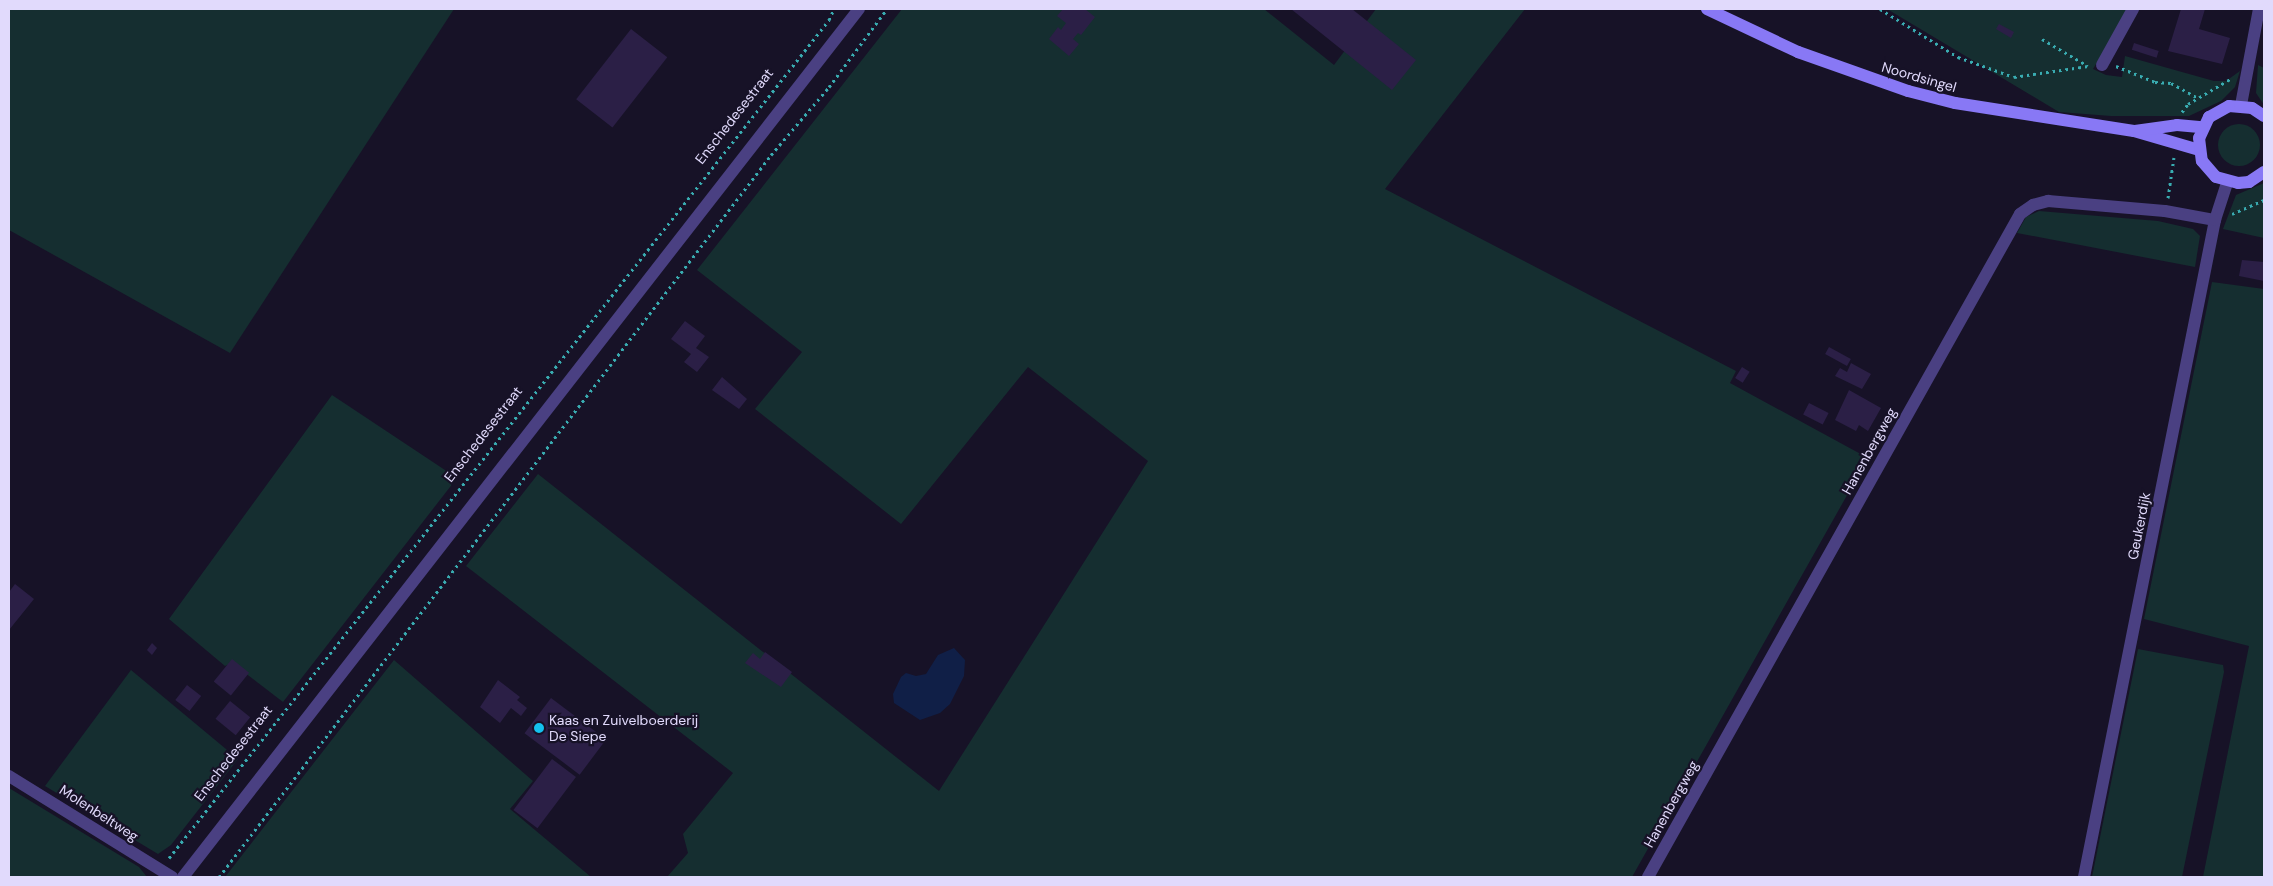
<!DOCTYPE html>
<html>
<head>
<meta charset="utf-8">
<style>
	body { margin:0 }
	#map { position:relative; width:2273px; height:886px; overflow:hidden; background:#171227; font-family:"DM Sans",sans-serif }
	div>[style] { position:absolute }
	.green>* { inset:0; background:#152e30 }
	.round { border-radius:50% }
	.water>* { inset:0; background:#101f47 }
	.building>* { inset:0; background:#2b1f46; transform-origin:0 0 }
	.path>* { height:3px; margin-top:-1.5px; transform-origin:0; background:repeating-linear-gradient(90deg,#39acb1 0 2.5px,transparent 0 6.5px) }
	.minor>* { height:12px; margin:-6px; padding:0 6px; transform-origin:6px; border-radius:6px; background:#4a4082 }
	.tertiary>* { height:12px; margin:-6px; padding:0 6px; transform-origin:6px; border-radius:6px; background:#4a4082 }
	.secondary>* { height:12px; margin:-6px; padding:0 6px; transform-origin:6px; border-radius:6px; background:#8878f5 }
	.dots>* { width:14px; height:14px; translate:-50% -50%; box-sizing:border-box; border:2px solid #171227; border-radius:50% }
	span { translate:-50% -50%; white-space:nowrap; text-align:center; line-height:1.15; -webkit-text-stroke:4.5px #171227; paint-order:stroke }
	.street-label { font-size:14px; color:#e1dafc }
	.poi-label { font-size:14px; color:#e1dafc }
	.left { translate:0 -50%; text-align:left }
	.frame { position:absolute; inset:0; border:10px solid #e1dafc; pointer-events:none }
</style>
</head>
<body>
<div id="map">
	<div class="green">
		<i style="clip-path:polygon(9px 9px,454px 9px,230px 353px,9px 230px)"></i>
		<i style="clip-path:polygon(902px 9px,1264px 9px,1334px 65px,1376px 9px,1525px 9px,1385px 189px,1736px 371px,1730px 383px,1868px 458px,1632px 877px,667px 877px,688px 853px,683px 834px,733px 773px,466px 566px,538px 474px,939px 791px,1148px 461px,1028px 367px,901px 524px,755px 409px,802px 352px,697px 270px)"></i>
		<i style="clip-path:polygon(1887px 9px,2129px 9px,2093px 69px,2106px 75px,2122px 77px,2125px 56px,2214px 81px,2226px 81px,2240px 71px,2235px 87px,2221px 101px,2189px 116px,2111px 116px,2059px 112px)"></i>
		<i style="clip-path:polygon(2258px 65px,2264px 68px,2264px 105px,2256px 93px)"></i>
		<i class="round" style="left:2218px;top:124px;width:42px;height:42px"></i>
		<i style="clip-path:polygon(2264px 183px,2264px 238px,2223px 229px,2236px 195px)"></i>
		<i style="clip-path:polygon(2039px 211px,2158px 221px,2193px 229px,2200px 236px,2195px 267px,2017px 233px,2026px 217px)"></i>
		<i style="clip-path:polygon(2212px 282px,2264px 289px,2264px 877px,2203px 877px,2249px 646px,2144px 619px)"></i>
		<i style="clip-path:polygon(332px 395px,457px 478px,283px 702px,232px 663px,225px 666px,169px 619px)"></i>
		<i style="clip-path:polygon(2138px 649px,2223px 665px,2224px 672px,2182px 877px,2092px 877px)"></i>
		<i style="clip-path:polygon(394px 660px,533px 781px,510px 809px,591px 877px,225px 877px)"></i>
		<i style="clip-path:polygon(131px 670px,238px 759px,171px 845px,158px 854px,45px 786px)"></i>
		<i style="clip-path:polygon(9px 788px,139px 867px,147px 877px,9px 877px)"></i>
	</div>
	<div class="water">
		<i style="clip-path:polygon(954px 648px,965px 660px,964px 676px,950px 704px,940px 713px,920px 720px,894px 703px,893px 694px,901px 677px,906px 673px,916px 676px,926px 674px,938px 655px)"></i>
	</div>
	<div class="building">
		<i style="clip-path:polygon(1063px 9px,1085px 9px,1095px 17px,1081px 35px,1078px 33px,1073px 39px,1079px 44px,1069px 56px,1049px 39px,1058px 27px,1061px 30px,1066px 23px,1057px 16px)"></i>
		<i style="clip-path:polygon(1291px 9px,1352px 9px,1416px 60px,1392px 90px)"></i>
		<i style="clip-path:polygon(2181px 9px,2205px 9px,2199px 29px,2230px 38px,2222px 64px,2168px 51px)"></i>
		<i style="clip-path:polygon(1999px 24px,2014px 32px,2011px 38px,1996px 29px)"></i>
		<i style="left:631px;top:29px;width:46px;height:89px;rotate:38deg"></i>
		<i style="left:2134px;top:43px;width:26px;height:7px;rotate:18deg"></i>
		<i style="clip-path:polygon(2242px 260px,2264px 262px,2264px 281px,2239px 276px)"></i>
		<i style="clip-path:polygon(685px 321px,705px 336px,696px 348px,709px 357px,697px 372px,684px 362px,691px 354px,671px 339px)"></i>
		<i style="left:1829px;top:347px;width:25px;height:8px;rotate:29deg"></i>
		<i style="clip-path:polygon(1851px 363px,1871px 374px,1862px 389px,1835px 376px,1840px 368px,1847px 372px)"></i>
		<i style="left:1742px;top:367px;width:9px;height:13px;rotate:32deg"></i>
		<i style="clip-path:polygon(722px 377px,747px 399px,739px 409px,712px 390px)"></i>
		<i style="clip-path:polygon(1849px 390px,1881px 408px,1868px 431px,1859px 425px,1856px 431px,1835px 420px)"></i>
		<i style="left:1809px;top:403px;width:22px;height:13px;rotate:27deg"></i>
		<i style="clip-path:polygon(15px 584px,34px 599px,9px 630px,9px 592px)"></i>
		<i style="clip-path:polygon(152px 643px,157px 648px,152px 655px,147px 650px)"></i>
		<i style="clip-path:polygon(765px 652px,792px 672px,781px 687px,745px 663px,753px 653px,760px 659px)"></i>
		<i style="left:232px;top:659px;width:22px;height:29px;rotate:39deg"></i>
		<i style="clip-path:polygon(498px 680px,520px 697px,517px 700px,527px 708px,521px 716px,511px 708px,500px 723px,480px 707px)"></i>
		<i style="left:187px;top:685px;width:18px;height:19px;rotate:38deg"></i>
		<i style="left:551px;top:698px;width:69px;height:44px;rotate:37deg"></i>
		<i style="left:230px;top:701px;width:26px;height:23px;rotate:39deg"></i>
		<i style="left:552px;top:759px;width:30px;height:64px;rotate:37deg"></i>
	</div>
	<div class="path">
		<i style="left:1880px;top:9px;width:92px;rotate:31.6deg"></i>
		<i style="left:1958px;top:57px;width:59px;rotate:19.7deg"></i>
		<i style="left:2014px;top:77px;width:75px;rotate:-8.5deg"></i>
		<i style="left:2042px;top:39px;width:53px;rotate:30.4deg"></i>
		<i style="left:2116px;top:66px;width:42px;rotate:22.3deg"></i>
		<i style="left:2155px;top:82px;width:16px;rotate:4deg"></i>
		<i style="left:2171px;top:83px;width:31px;rotate:29deg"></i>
		<i style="left:2182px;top:112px;width:10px;rotate:-53deg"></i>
		<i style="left:2188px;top:104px;width:51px;rotate:-30.6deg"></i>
		<i style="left:2168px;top:198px;width:41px;rotate:-81.7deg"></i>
		<i style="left:2232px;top:214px;width:35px;rotate:-24deg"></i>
		<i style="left:169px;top:858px;width:1067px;rotate:-51.78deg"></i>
		<i style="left:829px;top:20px;width:12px;rotate:-66deg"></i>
		<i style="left:219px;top:877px;width:909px;rotate:-52.6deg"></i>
		<i style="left:771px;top:155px;width:89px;rotate:-49.5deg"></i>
		<i style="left:829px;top:87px;width:97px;rotate:-53.4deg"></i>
	</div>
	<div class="minor">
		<i style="left:2102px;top:65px;width:64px;rotate:-61deg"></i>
		<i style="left:2241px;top:105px;width:98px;rotate:-79.4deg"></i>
		<i style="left:9px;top:776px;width:192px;rotate:31.8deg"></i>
		<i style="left:1648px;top:877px;width:760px;rotate:-60.7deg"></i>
		<i style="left:2020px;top:214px;width:16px;rotate:-35deg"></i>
		<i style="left:2033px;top:205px;width:16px;rotate:-15deg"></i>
		<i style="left:2048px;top:201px;width:117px;rotate:4.9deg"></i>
		<i style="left:2165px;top:211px;width:51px;rotate:10.2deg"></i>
		<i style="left:2084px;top:877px;width:670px;rotate:-78.72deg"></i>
		<i style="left:2215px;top:220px;width:40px;rotate:-72deg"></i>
	</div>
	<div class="tertiary">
		<i style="left:183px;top:877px;width:1100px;rotate:-52.09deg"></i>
	</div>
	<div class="secondary">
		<i style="left:1707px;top:9px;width:101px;rotate:25.3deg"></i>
		<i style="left:1798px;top:52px;width:117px;rotate:19.5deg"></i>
		<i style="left:1908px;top:91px;width:49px;rotate:14.3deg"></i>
		<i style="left:1955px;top:103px;width:181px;rotate:8.9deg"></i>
		<i style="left:2134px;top:131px;width:68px;rotate:16.3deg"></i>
		<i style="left:2264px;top:116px;width:14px;rotate:-146deg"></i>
		<i style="left:2252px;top:108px;width:23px;rotate:-175deg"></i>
		<i style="left:2229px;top:106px;width:23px;rotate:151deg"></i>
		<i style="left:2209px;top:117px;width:23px;rotate:115deg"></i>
		<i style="left:2199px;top:138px;width:23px;rotate:83deg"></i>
		<i style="left:2202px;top:161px;width:21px;rotate:49deg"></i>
		<i style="left:2216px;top:177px;width:23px;rotate:15deg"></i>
		<i style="left:2238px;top:183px;width:11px;rotate:-5deg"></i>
		<i style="left:2249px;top:182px;width:18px;rotate:-34deg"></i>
		<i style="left:2135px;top:131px;width:42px;rotate:-8.1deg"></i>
		<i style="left:2177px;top:125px;width:25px;rotate:5deg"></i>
	</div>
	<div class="dots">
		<i style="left:539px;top:728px;background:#14c1ee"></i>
	</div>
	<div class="street-label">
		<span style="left:1919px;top:77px;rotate:16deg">Noordsingel</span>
		<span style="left:734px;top:116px;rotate:-52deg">Enschedesestraat</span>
		<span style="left:483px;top:434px;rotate:-52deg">Enschedesestraat</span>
		<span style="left:1869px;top:451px;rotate:-61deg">Hanenbergweg</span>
		<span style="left:2139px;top:526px;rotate:-79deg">Geukerdijk</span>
		<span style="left:233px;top:753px;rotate:-52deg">Enschedesestraat</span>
		<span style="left:1671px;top:804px;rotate:-61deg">Hanenbergweg</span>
		<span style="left:99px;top:813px;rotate:33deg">Molenbeltweg</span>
	</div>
	<div class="poi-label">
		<span class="left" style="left:549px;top:728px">Kaas en Zuivelboerderij<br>De Siepe</span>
	</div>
	<div class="frame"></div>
</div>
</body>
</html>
